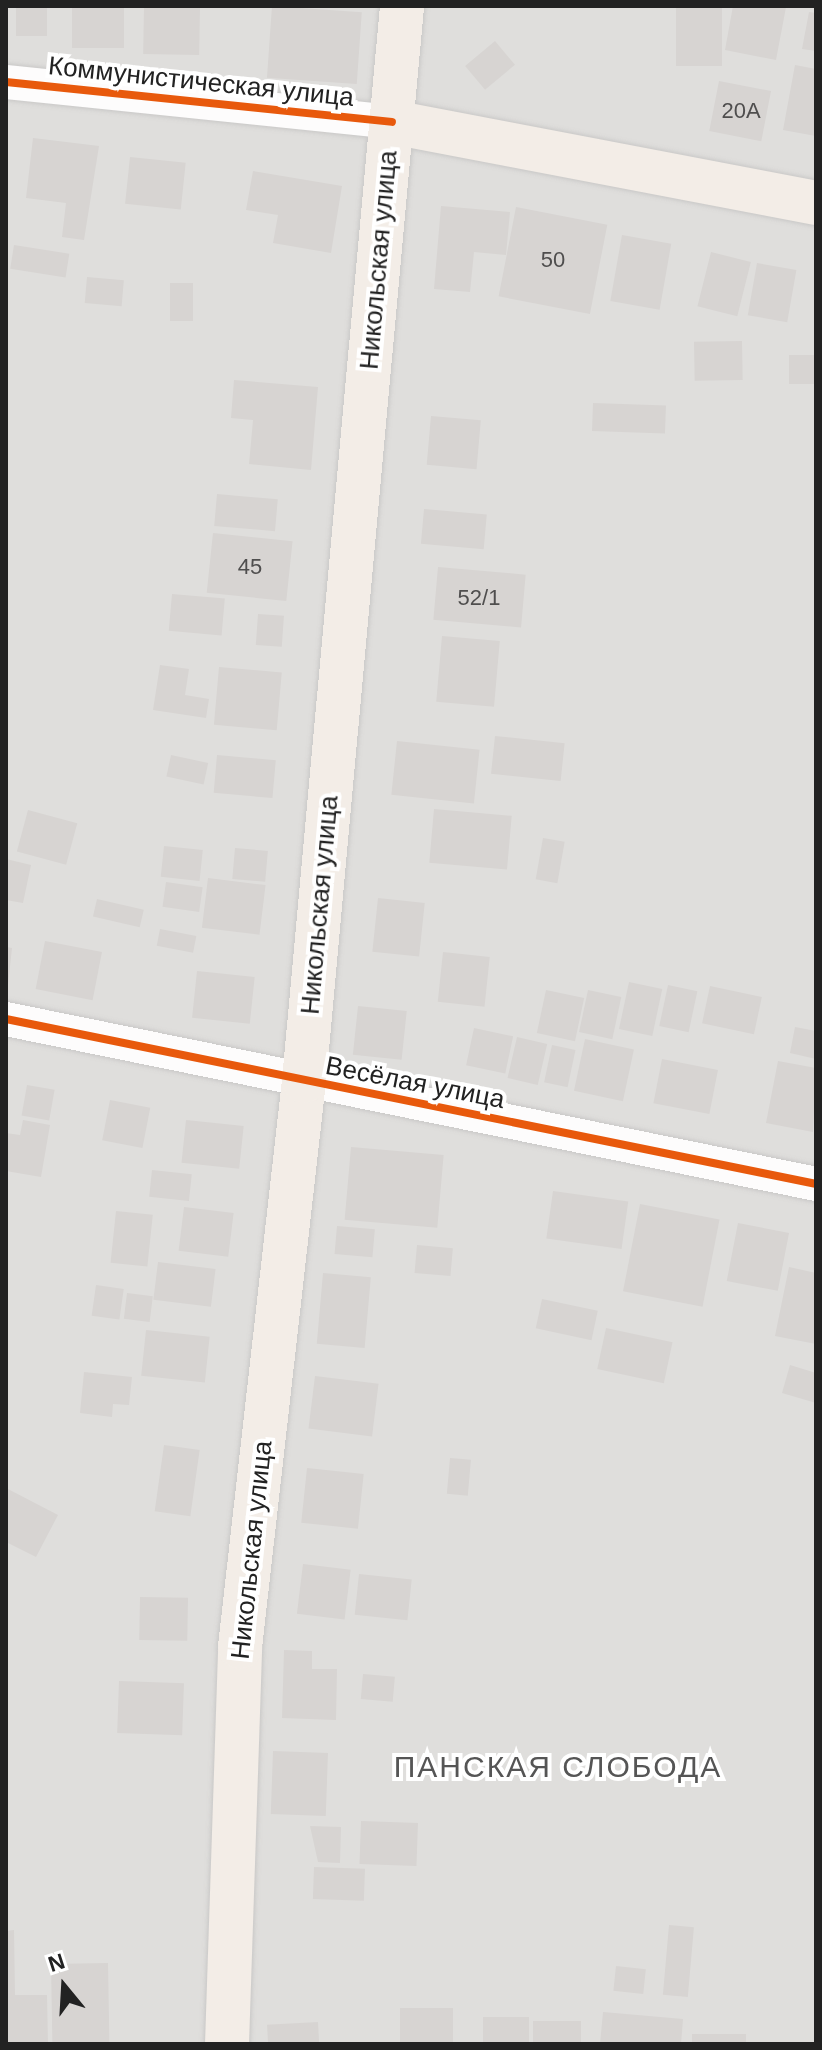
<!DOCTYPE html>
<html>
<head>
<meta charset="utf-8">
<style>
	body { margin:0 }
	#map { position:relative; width:822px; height:2050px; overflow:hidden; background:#f0eeeb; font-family:Helvetica,sans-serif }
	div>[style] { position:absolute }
	.residential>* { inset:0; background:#dfdedc; transform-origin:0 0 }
	.building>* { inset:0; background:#d7d4d2; transform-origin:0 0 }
	.roads { filter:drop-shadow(0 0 2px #c9c8c7) drop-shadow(0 0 2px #c9c8c7) }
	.street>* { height:34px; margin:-17px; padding:0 17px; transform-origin:17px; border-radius:17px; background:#fdfcfc }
	.primary>* { height:44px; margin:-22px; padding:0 22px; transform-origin:22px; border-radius:22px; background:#f3ede7 }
	.cycleway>* { height:8px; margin:-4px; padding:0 4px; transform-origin:4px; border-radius:4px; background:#e8590c }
	span { translate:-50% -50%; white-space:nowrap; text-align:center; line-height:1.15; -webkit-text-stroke:8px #fff; paint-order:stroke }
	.number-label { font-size:22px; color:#4f4e4e }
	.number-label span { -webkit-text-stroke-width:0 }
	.street-label { font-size:26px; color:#222 }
	.quarter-label { font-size:30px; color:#555; letter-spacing:2px }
	.frame { position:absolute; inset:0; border:8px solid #222; pointer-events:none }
	.north { position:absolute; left:24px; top:1946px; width:80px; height:80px; -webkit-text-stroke:6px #fff; paint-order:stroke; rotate:342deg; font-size:22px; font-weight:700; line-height:32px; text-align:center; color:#222 }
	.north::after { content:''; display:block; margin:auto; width:28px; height:36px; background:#222; clip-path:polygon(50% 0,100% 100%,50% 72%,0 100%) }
</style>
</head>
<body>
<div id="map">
	<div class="residential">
		<i style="left:6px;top:6px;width:810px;height:2038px"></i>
	</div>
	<div class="building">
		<i style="left:16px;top:6px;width:31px;height:30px"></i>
		<i style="left:72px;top:6px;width:52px;height:42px"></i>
		<i style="left:144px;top:6px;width:56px;height:48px;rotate:1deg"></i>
		<i style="left:272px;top:6px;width:90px;height:72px;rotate:4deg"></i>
		<i style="left:676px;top:6px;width:46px;height:60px"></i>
		<i style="clip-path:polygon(733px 6px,786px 7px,776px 60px,725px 50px)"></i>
		<i style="clip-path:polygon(809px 12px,816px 13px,816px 51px,802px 49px)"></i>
		<i style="left:495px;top:41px;width:31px;height:39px;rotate:50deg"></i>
		<i style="clip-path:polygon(795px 65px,816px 69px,816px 136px,783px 130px)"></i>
		<i style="left:719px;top:81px;width:53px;height:51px;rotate:11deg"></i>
		<i style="clip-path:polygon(33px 138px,99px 146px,84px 240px,62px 237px,66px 203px,26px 198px)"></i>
		<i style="left:130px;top:157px;width:56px;height:47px;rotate:6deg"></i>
		<i style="clip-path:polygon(253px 171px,342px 186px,331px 253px,273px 243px,278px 215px,246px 210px)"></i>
		<i style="clip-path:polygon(441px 206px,510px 212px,506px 255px,474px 252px,470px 292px,434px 289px)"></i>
		<i style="left:516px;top:207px;width:93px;height:91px;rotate:11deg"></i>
		<i style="left:622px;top:235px;width:50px;height:67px;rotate:10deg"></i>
		<i style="left:14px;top:245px;width:56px;height:24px;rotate:9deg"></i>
		<i style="left:711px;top:252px;width:41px;height:56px;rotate:14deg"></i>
		<i style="left:757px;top:263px;width:40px;height:53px;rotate:10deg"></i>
		<i style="left:87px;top:277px;width:37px;height:26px;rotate:5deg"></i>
		<i style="left:193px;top:283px;width:38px;height:23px;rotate:90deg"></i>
		<i style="left:742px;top:341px;width:39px;height:48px;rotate:89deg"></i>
		<i style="left:789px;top:355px;width:27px;height:29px"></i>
		<i style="clip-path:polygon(234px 380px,318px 387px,311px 470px,249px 464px,253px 420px,231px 418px)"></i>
		<i style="left:593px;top:403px;width:73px;height:28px;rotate:2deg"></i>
		<i style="left:431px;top:416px;width:50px;height:49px;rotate:5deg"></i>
		<i style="left:217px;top:494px;width:61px;height:32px;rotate:5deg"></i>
		<i style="left:424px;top:509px;width:63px;height:35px;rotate:5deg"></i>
		<i style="left:213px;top:533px;width:80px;height:60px;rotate:6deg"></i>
		<i style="left:438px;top:567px;width:88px;height:53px;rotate:5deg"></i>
		<i style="left:172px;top:594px;width:53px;height:37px;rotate:5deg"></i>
		<i style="left:258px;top:614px;width:26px;height:31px;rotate:4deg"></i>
		<i style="left:442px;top:636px;width:58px;height:66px;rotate:5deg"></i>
		<i style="clip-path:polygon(160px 665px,189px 669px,185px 695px,209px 699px,206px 718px,153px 710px)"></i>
		<i style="left:219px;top:667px;width:63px;height:58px;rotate:5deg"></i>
		<i style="left:495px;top:736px;width:70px;height:38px;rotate:6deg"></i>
		<i style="left:397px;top:741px;width:83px;height:54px;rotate:6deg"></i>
		<i style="left:171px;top:755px;width:38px;height:22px;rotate:12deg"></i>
		<i style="left:217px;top:755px;width:59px;height:38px;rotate:5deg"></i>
		<i style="left:434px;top:809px;width:78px;height:54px;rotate:5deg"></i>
		<i style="left:28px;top:810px;width:51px;height:43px;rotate:15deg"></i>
		<i style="left:543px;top:838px;width:22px;height:42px;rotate:10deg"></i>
		<i style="left:164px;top:846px;width:39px;height:31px;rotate:6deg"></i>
		<i style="left:235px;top:848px;width:33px;height:31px;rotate:5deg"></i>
		<i style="clip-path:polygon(6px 859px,31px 865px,23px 903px,6px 900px)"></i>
		<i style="left:208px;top:878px;width:58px;height:50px;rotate:7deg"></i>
		<i style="left:166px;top:882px;width:37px;height:25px;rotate:8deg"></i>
		<i style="left:378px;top:898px;width:47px;height:54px;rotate:6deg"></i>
		<i style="left:97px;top:899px;width:48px;height:18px;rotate:13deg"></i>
		<i style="left:160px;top:929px;width:37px;height:17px;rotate:11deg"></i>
		<i style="left:45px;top:941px;width:58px;height:49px;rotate:11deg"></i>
		<i style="clip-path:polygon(6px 947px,12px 948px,8px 985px,6px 985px)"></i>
		<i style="left:443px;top:952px;width:47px;height:50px;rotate:6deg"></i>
		<i style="left:197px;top:971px;width:58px;height:47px;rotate:6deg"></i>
		<i style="left:629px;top:982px;width:34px;height:48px;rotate:12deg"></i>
		<i style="left:668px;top:985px;width:30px;height:42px;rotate:12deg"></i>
		<i style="left:710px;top:986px;width:53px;height:38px;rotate:12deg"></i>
		<i style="left:546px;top:990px;width:39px;height:44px;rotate:12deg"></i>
		<i style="left:588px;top:990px;width:34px;height:43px;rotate:12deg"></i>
		<i style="left:358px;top:1006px;width:49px;height:49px;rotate:6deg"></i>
		<i style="clip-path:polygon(795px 1027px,816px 1031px,816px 1059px,790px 1053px)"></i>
		<i style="left:474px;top:1028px;width:40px;height:38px;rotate:12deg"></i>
		<i style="left:517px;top:1037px;width:31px;height:42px;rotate:13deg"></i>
		<i style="left:585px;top:1039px;width:50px;height:53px;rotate:12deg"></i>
		<i style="left:552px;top:1045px;width:24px;height:38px;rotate:12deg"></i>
		<i style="left:662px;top:1059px;width:57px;height:45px;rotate:11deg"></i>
		<i style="clip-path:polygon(778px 1061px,816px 1068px,813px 1132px,766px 1123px)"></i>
		<i style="left:27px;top:1085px;width:28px;height:31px;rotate:10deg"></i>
		<i style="left:110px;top:1100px;width:41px;height:41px;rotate:11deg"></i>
		<i style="clip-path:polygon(23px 1120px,50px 1125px,41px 1177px,6px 1171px,6px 1133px,20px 1135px)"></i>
		<i style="left:186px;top:1120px;width:58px;height:43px;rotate:6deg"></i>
		<i style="left:351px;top:1147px;width:93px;height:73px;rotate:5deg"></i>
		<i style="left:152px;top:1170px;width:40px;height:27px;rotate:6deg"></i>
		<i style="left:553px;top:1191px;width:76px;height:48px;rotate:8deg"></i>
		<i style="left:640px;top:1204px;width:81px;height:89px;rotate:11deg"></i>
		<i style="left:184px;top:1207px;width:50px;height:44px;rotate:7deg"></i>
		<i style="left:116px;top:1211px;width:37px;height:52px;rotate:6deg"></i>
		<i style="left:738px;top:1223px;width:52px;height:59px;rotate:11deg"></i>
		<i style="left:337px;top:1226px;width:38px;height:28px;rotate:5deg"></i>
		<i style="left:417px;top:1245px;width:36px;height:28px;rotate:5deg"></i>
		<i style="left:158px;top:1262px;width:58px;height:38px;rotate:7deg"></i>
		<i style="clip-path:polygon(789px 1267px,816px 1273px,816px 1344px,775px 1336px)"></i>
		<i style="left:323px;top:1273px;width:48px;height:71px;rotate:5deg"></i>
		<i style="left:96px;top:1285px;width:28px;height:31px;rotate:8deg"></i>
		<i style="left:127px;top:1293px;width:26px;height:26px;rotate:7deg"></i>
		<i style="left:542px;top:1299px;width:57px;height:30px;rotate:12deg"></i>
		<i style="left:606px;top:1328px;width:68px;height:42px;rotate:12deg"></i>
		<i style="left:146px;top:1330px;width:64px;height:46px;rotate:6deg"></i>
		<i style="clip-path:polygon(790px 1365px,816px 1373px,816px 1403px,782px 1393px)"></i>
		<i style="clip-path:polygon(84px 1372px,132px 1377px,129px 1405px,113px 1404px,112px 1417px,80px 1413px)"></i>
		<i style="left:315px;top:1376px;width:64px;height:53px;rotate:7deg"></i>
		<i style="left:164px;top:1445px;width:36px;height:67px;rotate:8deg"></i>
		<i style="left:450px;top:1458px;width:21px;height:36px;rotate:5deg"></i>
		<i style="left:307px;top:1468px;width:57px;height:55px;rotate:6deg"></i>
		<i style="clip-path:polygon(6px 1488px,58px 1515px,36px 1557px,6px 1542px)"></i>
		<i style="left:303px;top:1564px;width:48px;height:50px;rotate:7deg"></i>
		<i style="left:359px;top:1574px;width:53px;height:41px;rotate:6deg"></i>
		<i style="left:140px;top:1597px;width:48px;height:43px;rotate:1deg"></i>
		<i style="clip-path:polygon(284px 1650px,312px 1651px,312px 1669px,337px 1669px,336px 1720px,282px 1718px)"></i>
		<i style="left:363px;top:1674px;width:32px;height:25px;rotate:5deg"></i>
		<i style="left:119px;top:1681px;width:65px;height:52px;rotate:2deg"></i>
		<i style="left:273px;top:1751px;width:55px;height:63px;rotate:2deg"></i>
		<i style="left:361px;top:1821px;width:57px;height:43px;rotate:2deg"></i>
		<i style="clip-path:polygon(310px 1826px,341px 1827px,340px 1863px,318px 1862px)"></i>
		<i style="left:314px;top:1867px;width:51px;height:32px;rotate:2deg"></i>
		<i style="left:669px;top:1925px;width:25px;height:70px;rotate:5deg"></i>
		<i style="clip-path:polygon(14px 1930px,15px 1995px,47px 1995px,48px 2044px,6px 2044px,6px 1931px)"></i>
		<i style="left:108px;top:1963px;width:81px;height:57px;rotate:89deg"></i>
		<i style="left:616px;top:1966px;width:30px;height:25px;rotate:6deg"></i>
		<i style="left:400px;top:2008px;width:53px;height:36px"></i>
		<i style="clip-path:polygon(603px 2012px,683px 2019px,681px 2044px,600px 2044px)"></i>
		<i style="left:529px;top:2017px;width:27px;height:46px;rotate:90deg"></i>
		<i style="left:533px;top:2021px;width:48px;height:23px"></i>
		<i style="left:318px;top:2022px;width:22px;height:51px;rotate:87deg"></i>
		<i style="left:746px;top:2034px;width:10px;height:54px;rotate:90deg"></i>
	</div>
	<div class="roads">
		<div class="street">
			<i style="left:6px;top:82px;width:388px;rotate:5.9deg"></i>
			<i style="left:6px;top:1019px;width:827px;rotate:11.51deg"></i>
		</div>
		<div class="primary">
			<i style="left:392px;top:122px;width:432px;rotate:10.8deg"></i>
			<i style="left:227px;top:2044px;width:397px;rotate:-88.1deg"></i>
			<i style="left:240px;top:1647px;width:570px;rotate:-83.55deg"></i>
			<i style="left:304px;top:1081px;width:1079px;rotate:-84.79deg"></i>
		</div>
	</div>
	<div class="cycleway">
		<i style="left:6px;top:82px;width:388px;rotate:5.9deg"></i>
		<i style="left:6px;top:1019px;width:827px;rotate:11.51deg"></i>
	</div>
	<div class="number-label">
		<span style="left:741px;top:111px">20А</span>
		<span style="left:553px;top:260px">50</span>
		<span style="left:250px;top:567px">45</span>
		<span style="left:479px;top:598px">52/1</span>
	</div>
	<div class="street-label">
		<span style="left:201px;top:82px;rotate:6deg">Коммунистическая улица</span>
		<span style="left:379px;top:260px;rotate:-85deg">Никольская улица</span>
		<span style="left:320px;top:905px;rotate:-85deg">Никольская улица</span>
		<span style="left:415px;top:1083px;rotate:11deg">Весёлая улица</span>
		<span style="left:252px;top:1550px;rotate:-84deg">Никольская улица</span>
	</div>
	<div class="quarter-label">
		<span style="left:558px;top:1767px">ПАНСКАЯ СЛОБОДА</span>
	</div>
	<div class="frame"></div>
	<div class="north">N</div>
</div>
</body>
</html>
